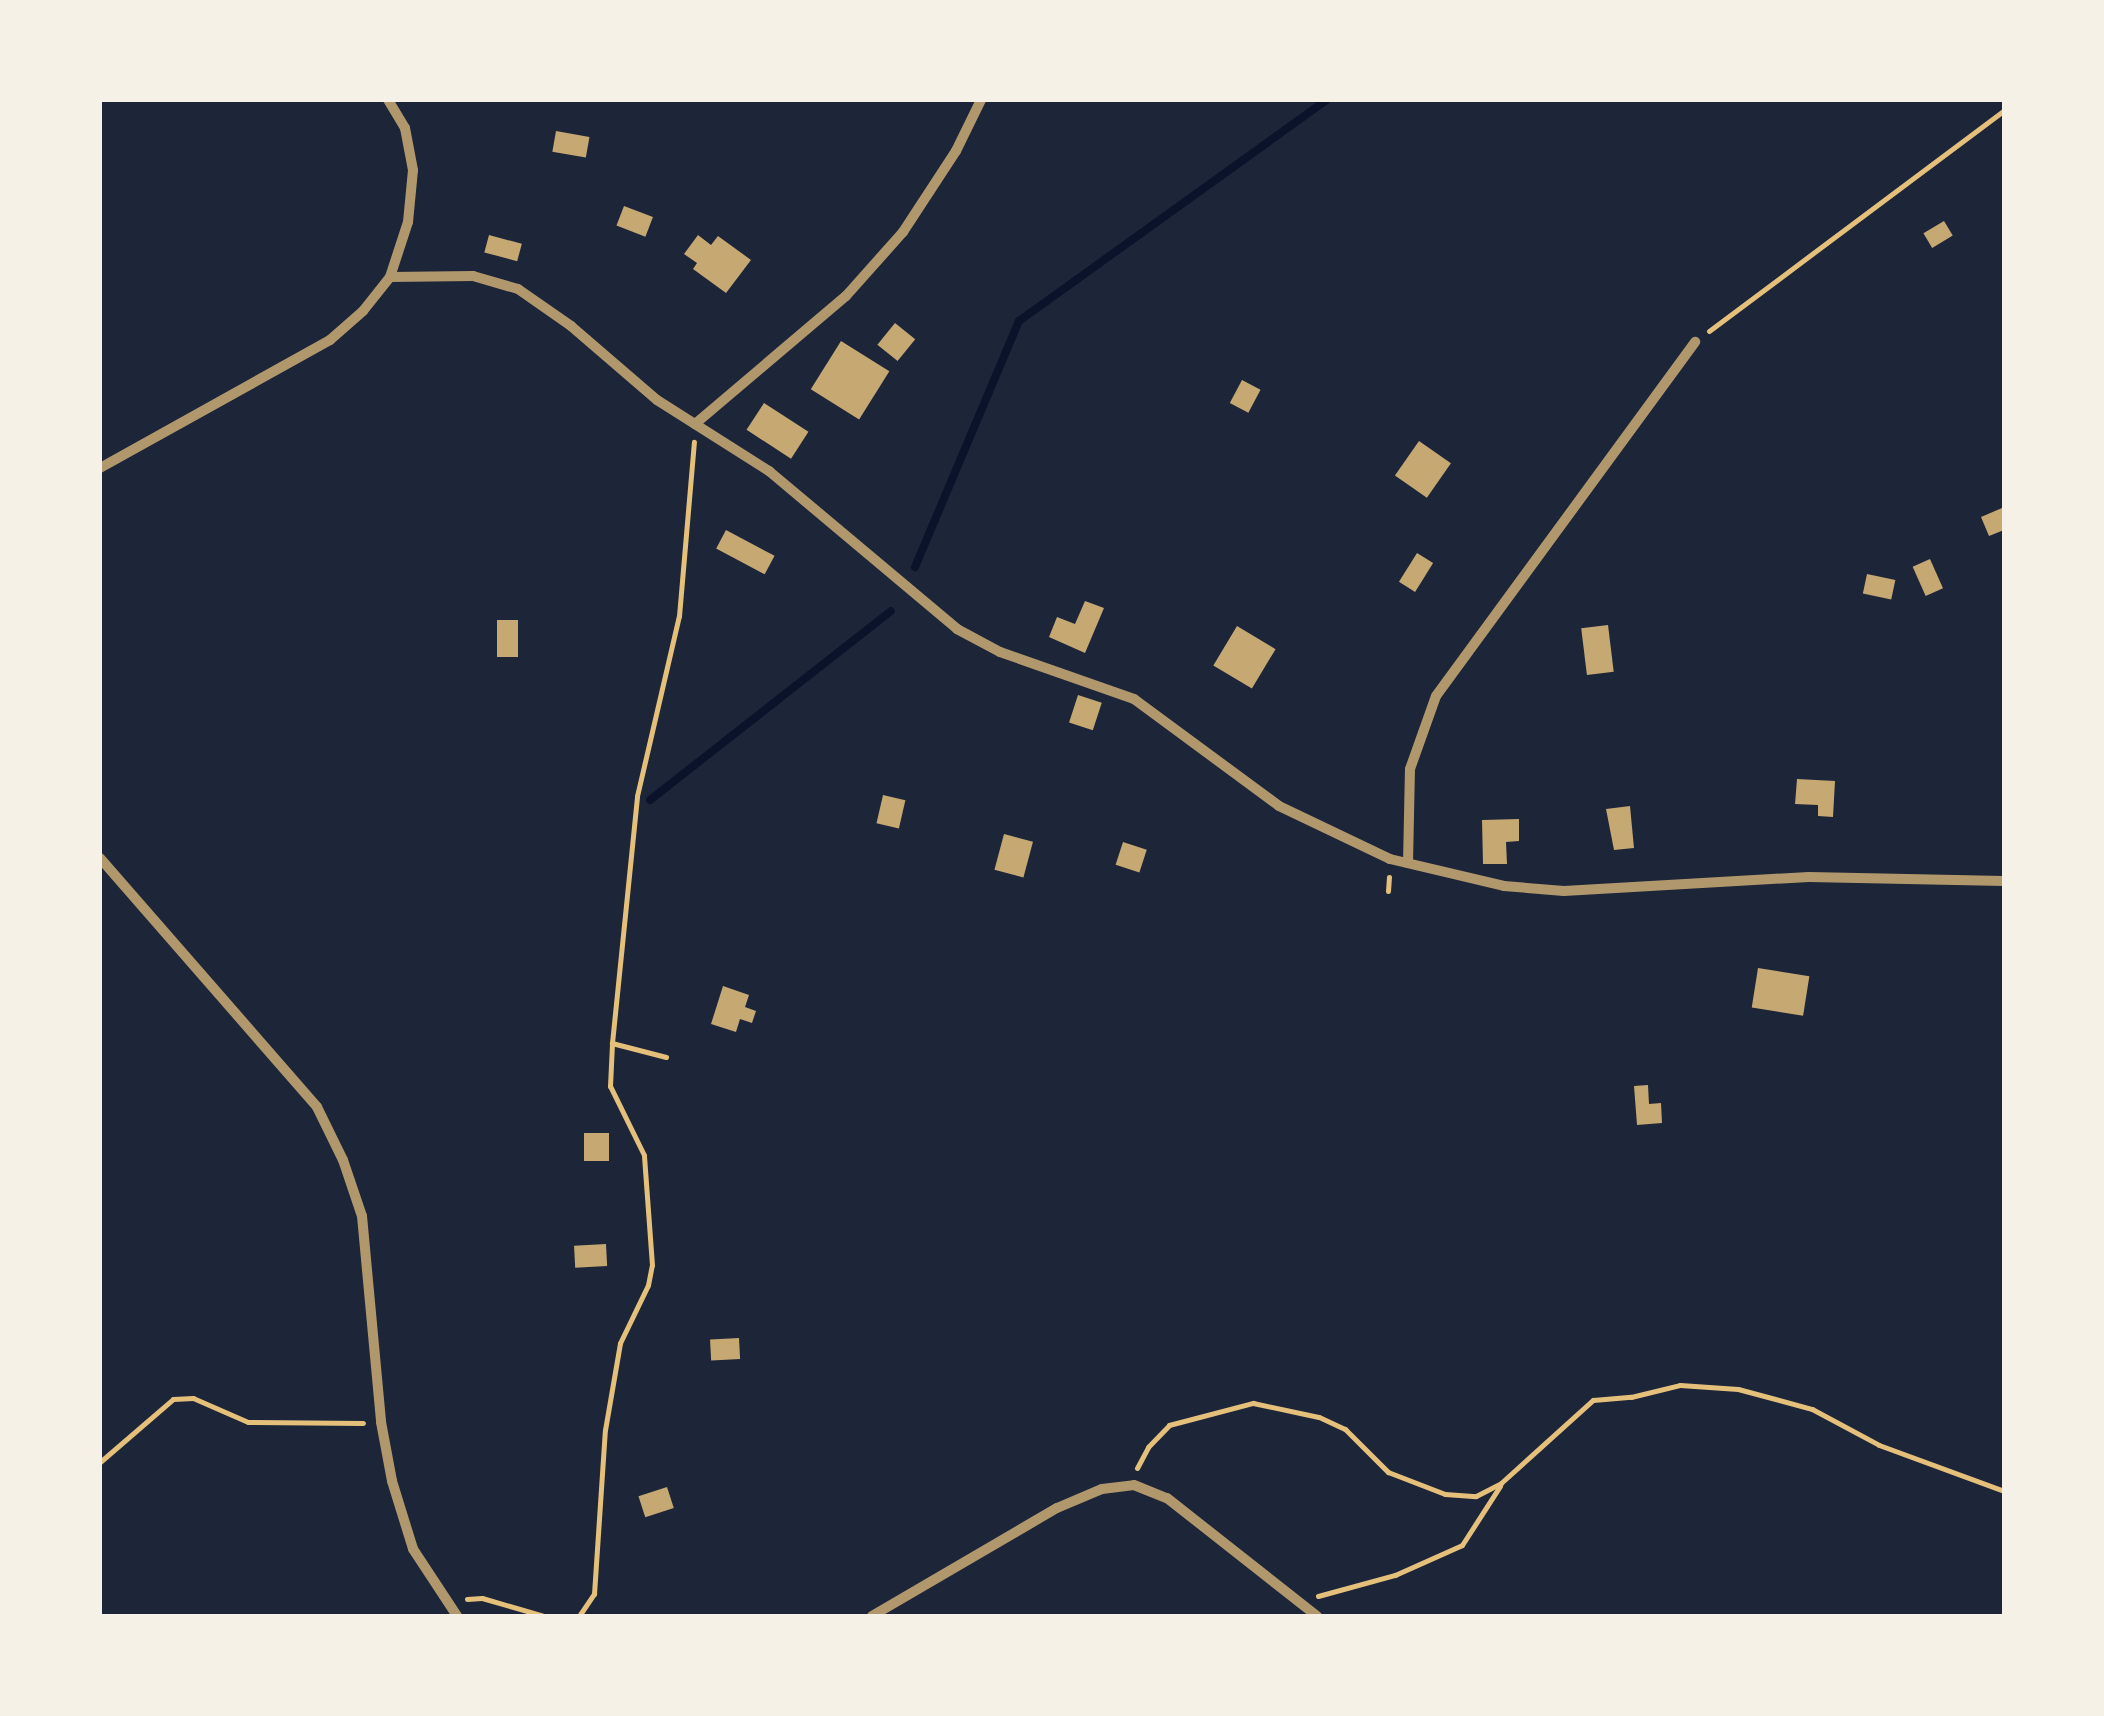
<!DOCTYPE html>
<html>
<head>
<meta charset="utf-8">
<style>
	body { margin:0 }
	#map { position:relative; width:2104px; height:1716px; overflow:hidden; background:#14213d; font-family:Arial,sans-serif }
	div>[style] { position:absolute }
	.green>* { inset:0; background:#1d2539; transform-origin:0 0 }
	.stream>* { height:8px; margin:-4px; padding:0 4px; transform-origin:4px; border-radius:4px; background:#0b132b }
	.building>* { inset:0; background:#c6a872; transform-origin:0 0 }
	.path>* { height:5px; margin:-2.5px; padding:0 2.5px; transform-origin:2.5px; border-radius:2.5px; background:#e5c07b }
	.minor>* { height:10px; margin:-5px; padding:0 5px; transform-origin:5px; border-radius:5px; background:#b1986c }
	span { translate:-50% -50%; white-space:nowrap; text-align:center; line-height:1.15; -webkit-text-stroke:8px #f6f1e7; paint-order:stroke }
	.frame { position:absolute; inset:0; border:102px solid #f6f1e7; pointer-events:none }
</style>
</head>
<body>
<div id="map">
	<div class="green">
		<i style="left:100px;top:100px;width:1904px;height:1516px"></i>
	</div>
	<div class="stream">
		<i style="left:915px;top:567px;width:267px;rotate:-67.1deg"></i>
		<i style="left:1019px;top:321px;width:379px;rotate:-35.7deg"></i>
		<i style="left:650px;top:800px;width:306px;rotate:-38.1deg"></i>
	</div>
	<div class="building">
		<i style="left:556px;top:131px;width:34px;height:21px;rotate:10deg"></i>
		<i style="left:624px;top:206px;width:31px;height:21px;rotate:21deg"></i>
		<i style="left:1944px;top:221px;width:17px;height:24px;rotate:59deg"></i>
		<i style="left:489px;top:235px;width:34px;height:18px;rotate:15deg"></i>
		<i style="clip-path:polygon(698px 235px,711px 245px,718px 236px,751px 260px,726px 293px,693px 269px,697px 263px,684px 254px)"></i>
		<i style="left:895px;top:323px;width:26px;height:28px;rotate:39deg"></i>
		<i style="left:841px;top:341px;width:57px;height:57px;rotate:32deg"></i>
		<i style="left:1242px;top:380px;width:21px;height:26px;rotate:28deg"></i>
		<i style="left:764px;top:403px;width:53px;height:32px;rotate:33deg"></i>
		<i style="left:1419px;top:441px;width:39px;height:42px;rotate:35deg"></i>
		<i style="clip-path:polygon(2002px 508px,2004px 530px,1989px 536px,1981px 517px)"></i>
		<i style="left:726px;top:530px;width:55px;height:21px;rotate:28deg"></i>
		<i style="left:1417px;top:553px;width:19px;height:34px;rotate:32deg"></i>
		<i style="left:1930px;top:559px;width:32px;height:19px;rotate:66deg"></i>
		<i style="left:1867px;top:574px;width:29px;height:20px;rotate:12deg"></i>
		<i style="clip-path:polygon(1085px 601px,1104px 608px,1085px 653px,1049px 637px,1057px 617px,1075px 624px)"></i>
		<i style="left:497px;top:620px;width:21px;height:37px"></i>
		<i style="left:1608px;top:625px;width:47px;height:27px;rotate:83deg"></i>
		<i style="left:1237px;top:626px;width:45px;height:46px;rotate:31deg"></i>
		<i style="left:1078px;top:695px;width:25px;height:29px;rotate:18deg"></i>
		<i style="clip-path:polygon(1797px 779px,1835px 781px,1833px 817px,1818px 816px,1818px 805px,1795px 804px)"></i>
		<i style="left:883px;top:795px;width:23px;height:29px;rotate:13deg"></i>
		<i style="clip-path:polygon(1630px 806px,1634px 848px,1614px 850px,1606px 809px)"></i>
		<i style="clip-path:polygon(1519px 819px,1519px 841px,1506px 842px,1507px 864px,1483px 864px,1482px 820px)"></i>
		<i style="left:1004px;top:834px;width:30px;height:37px;rotate:15deg"></i>
		<i style="left:1123px;top:842px;width:25px;height:24px;rotate:18deg"></i>
		<i style="left:1758px;top:968px;width:52px;height:40px;rotate:9deg"></i>
		<i style="clip-path:polygon(723px 986px,749px 995px,745px 1007px,756px 1011px,752px 1023px,740px 1019px,736px 1032px,711px 1024px)"></i>
		<i style="clip-path:polygon(1648px 1085px,1649px 1104px,1661px 1103px,1662px 1123px,1637px 1125px,1634px 1086px)"></i>
		<i style="left:584px;top:1133px;width:25px;height:28px"></i>
		<i style="left:606px;top:1244px;width:22px;height:32px;rotate:87deg"></i>
		<i style="left:739px;top:1338px;width:21px;height:29px;rotate:87deg"></i>
		<i style="left:667px;top:1487px;width:22px;height:30px;rotate:72deg"></i>
	</div>
	<div class="path">
		<i style="left:1709px;top:331px;width:369px;rotate:-36.8deg"></i>
		<i style="left:1388px;top:891px;width:14px;rotate:-86deg"></i>
		<i style="left:666px;top:1057px;width:56px;rotate:-165.5deg"></i>
		<i style="left:612px;top:1043px;width:248px;rotate:-84.2deg"></i>
		<i style="left:637px;top:796px;width:185px;rotate:-76.9deg"></i>
		<i style="left:679px;top:616px;width:175px;rotate:-85.1deg"></i>
		<i style="left:100px;top:1462px;width:96px;rotate:-40.8deg"></i>
		<i style="left:173px;top:1399px;width:20px;rotate:-3deg"></i>
		<i style="left:193px;top:1398px;width:60px;rotate:23.6deg"></i>
		<i style="left:248px;top:1422px;width:115px;rotate:0.5deg"></i>
		<i style="left:1137px;top:1468px;width:24px;rotate:-62deg"></i>
		<i style="left:1148px;top:1447px;width:30px;rotate:-46deg"></i>
		<i style="left:1169px;top:1425px;width:87px;rotate:-14.7deg"></i>
		<i style="left:1253px;top:1403px;width:67px;rotate:12deg"></i>
		<i style="left:1319px;top:1417px;width:29px;rotate:25deg"></i>
		<i style="left:1345px;top:1429px;width:61px;rotate:45deg"></i>
		<i style="left:1388px;top:1472px;width:61px;rotate:21.1deg"></i>
		<i style="left:1445px;top:1494px;width:31px;rotate:4deg"></i>
		<i style="left:1476px;top:1496px;width:28px;rotate:-27deg"></i>
		<i style="left:1501px;top:1483px;width:124px;rotate:-42.1deg"></i>
		<i style="left:1593px;top:1400px;width:38px;rotate:-5deg"></i>
		<i style="left:1631px;top:1397px;width:50px;rotate:-13.8deg"></i>
		<i style="left:1680px;top:1385px;width:58px;rotate:3.9deg"></i>
		<i style="left:1738px;top:1389px;width:77px;rotate:15.1deg"></i>
		<i style="left:1812px;top:1409px;width:76px;rotate:28.2deg"></i>
		<i style="left:1879px;top:1445px;width:133px;rotate:20.2deg"></i>
		<i style="left:1318px;top:1596px;width:80px;rotate:-15.3deg"></i>
		<i style="left:1395px;top:1575px;width:73px;rotate:-24.1deg"></i>
		<i style="left:1462px;top:1545px;width:70px;rotate:-57.2deg"></i>
		<i style="left:467px;top:1599px;width:15px;rotate:-4deg"></i>
		<i style="left:482px;top:1598px;width:65px;rotate:16.2deg"></i>
		<i style="left:579px;top:1616px;width:27px;rotate:-56deg"></i>
		<i style="left:594px;top:1594px;width:164px;rotate:-86.2deg"></i>
		<i style="left:605px;top:1430px;width:88px;rotate:-80.2deg"></i>
		<i style="left:620px;top:1343px;width:64px;rotate:-64.2deg"></i>
		<i style="left:648px;top:1285px;width:20px;rotate:-79deg"></i>
		<i style="left:652px;top:1265px;width:110px;rotate:-94.2deg"></i>
		<i style="left:644px;top:1155px;width:77px;rotate:-116.2deg"></i>
		<i style="left:610px;top:1086px;width:43px;rotate:-87.3deg"></i>
	</div>
	<div class="minor">
		<i style="left:390px;top:277px;width:83px;rotate:-0.7deg"></i>
		<i style="left:473px;top:276px;width:47px;rotate:16.1deg"></i>
		<i style="left:518px;top:289px;width:65px;rotate:34.9deg"></i>
		<i style="left:571px;top:326px;width:113px;rotate:40.7deg"></i>
		<i style="left:657px;top:400px;width:133px;rotate:32.4deg"></i>
		<i style="left:769px;top:471px;width:246px;rotate:40deg"></i>
		<i style="left:957px;top:629px;width:49px;rotate:28.1deg"></i>
		<i style="left:1000px;top:652px;width:142px;rotate:19.3deg"></i>
		<i style="left:1134px;top:699px;width:180px;rotate:36.4deg"></i>
		<i style="left:1279px;top:806px;width:123px;rotate:25.5deg"></i>
		<i style="left:1390px;top:859px;width:117px;rotate:13.3deg"></i>
		<i style="left:1504px;top:886px;width:60px;rotate:4.8deg"></i>
		<i style="left:1564px;top:891px;width:245px;rotate:-3.3deg"></i>
		<i style="left:1809px;top:877px;width:195px;rotate:1.2deg"></i>
		<i style="left:695px;top:424px;width:198px;rotate:-40.3deg"></i>
		<i style="left:846px;top:296px;width:86px;rotate:-48.3deg"></i>
		<i style="left:903px;top:232px;width:97px;rotate:-56.8deg"></i>
		<i style="left:956px;top:151px;width:57px;rotate:-63.9deg"></i>
		<i style="left:100px;top:468px;width:263px;rotate:-29.1deg"></i>
		<i style="left:330px;top:340px;width:44px;rotate:-41.3deg"></i>
		<i style="left:363px;top:311px;width:43px;rotate:-51.5deg"></i>
		<i style="left:390px;top:277px;width:58px;rotate:-71.9deg"></i>
		<i style="left:408px;top:222px;width:52px;rotate:-84.5deg"></i>
		<i style="left:413px;top:170px;width:43px;rotate:-100.8deg"></i>
		<i style="left:405px;top:128px;width:33px;rotate:-121deg"></i>
		<i style="left:100px;top:858px;width:330px;rotate:48.9deg"></i>
		<i style="left:317px;top:1107px;width:59px;rotate:63.9deg"></i>
		<i style="left:343px;top:1160px;width:59px;rotate:71.3deg"></i>
		<i style="left:362px;top:1216px;width:207px;rotate:84.7deg"></i>
		<i style="left:381px;top:1422px;width:60px;rotate:79.4deg"></i>
		<i style="left:392px;top:1481px;width:71px;rotate:72.8deg"></i>
		<i style="left:413px;top:1549px;width:80px;rotate:56.7deg"></i>
		<i style="left:1408px;top:863px;width:94px;rotate:-88.8deg"></i>
		<i style="left:1410px;top:769px;width:77px;rotate:-70.4deg"></i>
		<i style="left:1436px;top:696px;width:439px;rotate:-53.8deg"></i>
		<i style="left:872px;top:1616px;width:214px;rotate:-30.3deg"></i>
		<i style="left:1057px;top:1508px;width:49px;rotate:-22.9deg"></i>
		<i style="left:1102px;top:1489px;width:32px;rotate:-7deg"></i>
		<i style="left:1134px;top:1485px;width:35px;rotate:22deg"></i>
		<i style="left:1167px;top:1498px;width:191px;rotate:38.2deg"></i>
	</div>
	<div class="frame"></div>
</div>
</body>
</html>
